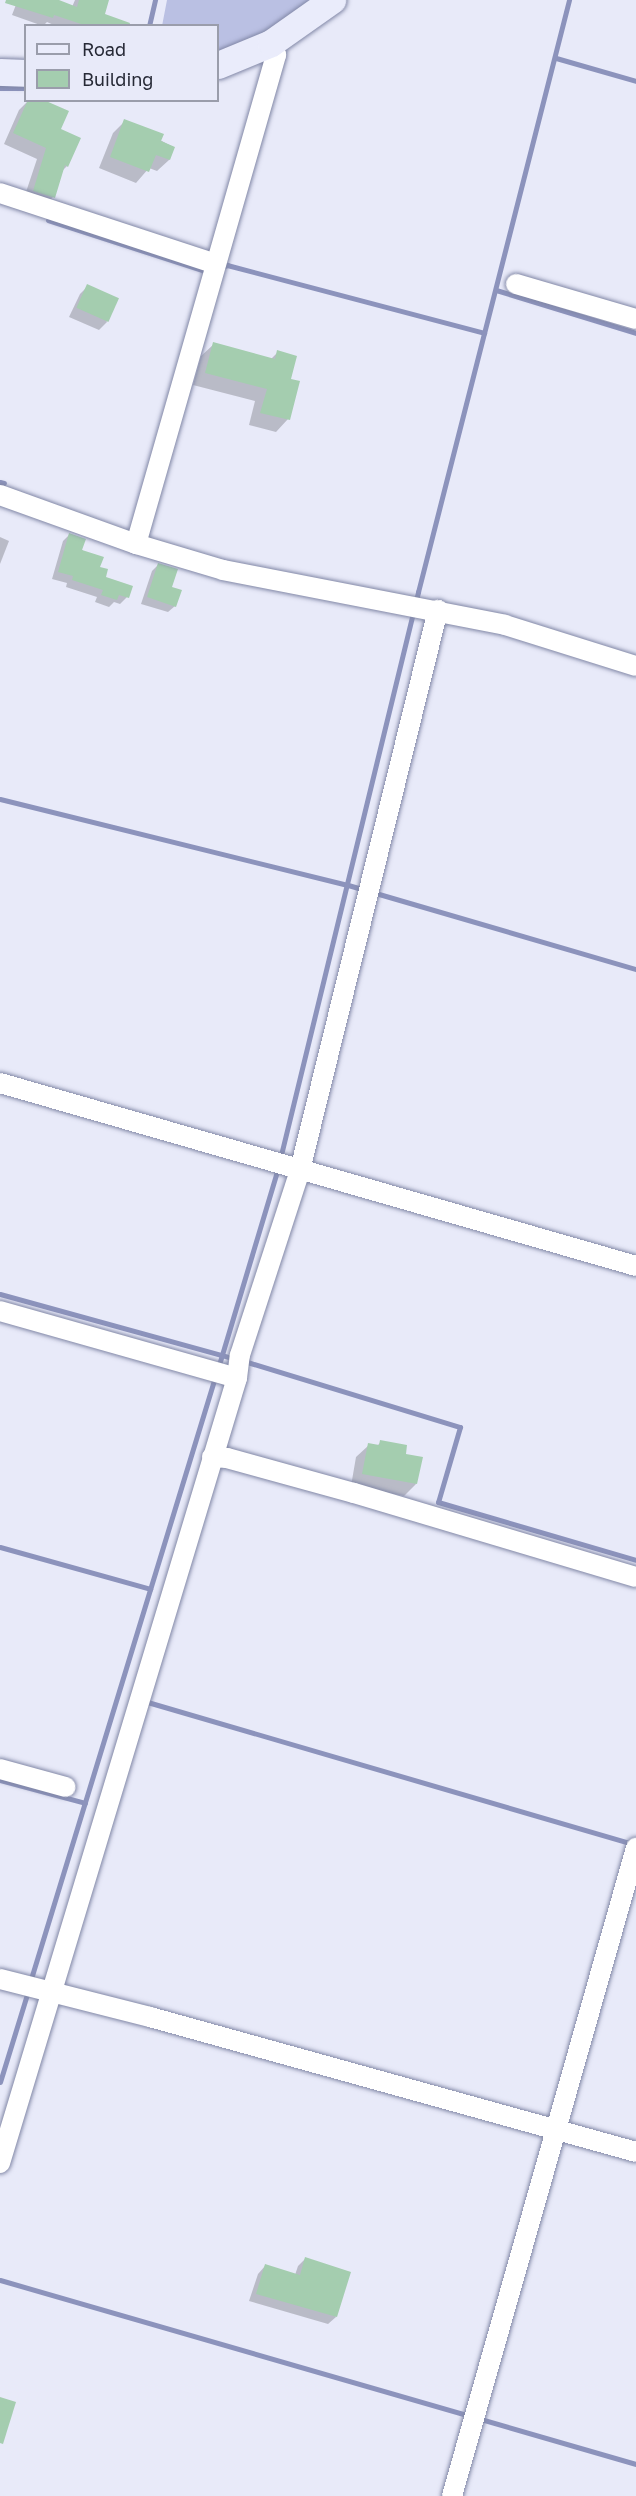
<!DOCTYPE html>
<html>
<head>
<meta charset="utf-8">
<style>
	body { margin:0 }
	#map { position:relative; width:636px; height:2496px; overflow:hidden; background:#e8eaf9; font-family:"Golos Text",sans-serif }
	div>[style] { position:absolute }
	.green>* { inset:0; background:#bac0e3 }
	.shadow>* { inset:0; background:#0003 }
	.stream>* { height:5px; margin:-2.5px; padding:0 2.5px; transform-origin:2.5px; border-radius:2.5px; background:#8c93bc }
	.building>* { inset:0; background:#a4cdaf; transform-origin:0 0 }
	.roads { filter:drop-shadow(0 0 2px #8187a6) drop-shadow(0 0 2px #8187a6) }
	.minor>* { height:20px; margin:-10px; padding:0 10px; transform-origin:10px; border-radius:10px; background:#fff }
	.secondary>* { height:27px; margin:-13.5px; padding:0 13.5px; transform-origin:13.5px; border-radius:13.5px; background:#eaecfb }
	span { translate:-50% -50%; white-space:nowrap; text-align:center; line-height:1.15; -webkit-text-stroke:4.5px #e8eaf9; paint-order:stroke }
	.legend { position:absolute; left:24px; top:24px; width:195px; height:78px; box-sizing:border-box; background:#e8eaf9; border:2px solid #9a9dab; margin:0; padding:8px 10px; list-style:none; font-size:18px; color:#262936 }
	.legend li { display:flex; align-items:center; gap:12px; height:30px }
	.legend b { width:30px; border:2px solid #9a9dab }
</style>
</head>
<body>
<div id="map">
	<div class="green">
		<i style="clip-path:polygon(167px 0,310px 0,259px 37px,218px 52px,218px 26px,162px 26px)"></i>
	</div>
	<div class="shadow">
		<i style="clip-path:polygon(12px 0,51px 0,72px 7px,75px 0,108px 0,103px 15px,119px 26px,56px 26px,47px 22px,43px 26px,12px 15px,17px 2px)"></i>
		<i style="clip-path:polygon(29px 100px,67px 166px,62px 171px,53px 197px,43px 208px,23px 201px,37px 159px,4px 144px,19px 110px)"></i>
		<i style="clip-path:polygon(125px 121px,173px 147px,169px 160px,157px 171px,149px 168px,136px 183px,99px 168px,113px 133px)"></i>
		<i style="clip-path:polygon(88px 286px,107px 322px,99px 330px,69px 317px,80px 294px)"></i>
		<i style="clip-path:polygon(214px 344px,271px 359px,278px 352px,289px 380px,288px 419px,276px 432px,249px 425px,255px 401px,193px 385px,201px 356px)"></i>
		<i style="clip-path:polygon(70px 534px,104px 578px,127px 597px,120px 604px,114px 602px,109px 607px,95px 602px,97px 597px,66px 587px,67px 583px,52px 579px,63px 541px)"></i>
		<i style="clip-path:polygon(0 537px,9px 541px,0 564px)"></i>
		<i style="clip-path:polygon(158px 565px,171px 588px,175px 606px,168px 612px,141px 604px,152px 571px)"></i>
		<i style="clip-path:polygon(381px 1442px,404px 1455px,416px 1484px,404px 1496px,351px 1486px,356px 1457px,369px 1445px,377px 1446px)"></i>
		<i style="clip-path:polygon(305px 2259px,336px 2317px,328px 2324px,249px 2301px,258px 2274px,265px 2266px,295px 2275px,298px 2266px)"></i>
	</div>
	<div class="stream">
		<i style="left:149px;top:26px;width:27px;rotate:-77deg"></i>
		<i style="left:556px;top:58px;width:83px;rotate:16deg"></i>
		<i style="left:0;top:88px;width:26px"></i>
		<i style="left:48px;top:220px;width:168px;rotate:18deg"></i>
		<i style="left:220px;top:268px;width:8px;rotate:-23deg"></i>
		<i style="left:227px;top:265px;width:266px;rotate:14.8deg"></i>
		<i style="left:496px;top:290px;width:146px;rotate:17.1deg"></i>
		<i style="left:0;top:482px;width:4px;rotate:14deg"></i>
		<i style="left:0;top:799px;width:358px;rotate:13.9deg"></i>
		<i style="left:348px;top:885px;width:300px;rotate:16.3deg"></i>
		<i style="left:280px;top:1159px;width:584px;rotate:-76.32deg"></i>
		<i style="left:418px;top:592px;width:611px;rotate:-75.69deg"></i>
		<i style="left:0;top:1294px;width:245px;rotate:15.4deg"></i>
		<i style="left:244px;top:1361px;width:226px;rotate:17deg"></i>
		<i style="left:460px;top:1427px;width:78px;rotate:106.3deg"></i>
		<i style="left:438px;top:1502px;width:206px;rotate:16.3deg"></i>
		<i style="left:218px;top:1368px;width:209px;rotate:-73.3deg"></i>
		<i style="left:0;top:1547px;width:156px;rotate:15.6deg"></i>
		<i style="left:144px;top:1701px;width:509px;rotate:16.3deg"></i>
		<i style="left:0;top:1780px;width:88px;rotate:15.1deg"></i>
		<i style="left:30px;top:1982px;width:633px;rotate:-73deg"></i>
		<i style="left:0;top:2082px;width:95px;rotate:-72.9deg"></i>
		<i style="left:0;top:2280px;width:662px;rotate:16.14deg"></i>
	</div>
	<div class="building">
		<i style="clip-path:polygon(6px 0,59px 0,77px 7px,79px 0,109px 0,105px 14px,130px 23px,129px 26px,87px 26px,54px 15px,53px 18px,5px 3px)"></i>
		<i style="clip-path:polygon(28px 100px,46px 101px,69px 111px,61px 129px,81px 138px,68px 167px,65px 165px,55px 198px,33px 191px,46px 148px,13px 133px)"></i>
		<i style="clip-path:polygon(124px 119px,164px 134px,161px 141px,175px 147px,170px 160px,156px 155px,149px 172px,110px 157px)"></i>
		<i style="left:87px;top:284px;width:35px;height:26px;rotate:24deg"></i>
		<i style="clip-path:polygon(213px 342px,275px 359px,277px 350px,297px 356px,291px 379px,300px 381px,290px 420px,260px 413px,267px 389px,205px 373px)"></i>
		<i style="clip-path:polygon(69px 533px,86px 539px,82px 550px,104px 557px,100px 567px,108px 569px,106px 577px,133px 586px,129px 598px,119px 595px,117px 600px,101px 595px,103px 590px,72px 580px,73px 576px,58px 572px)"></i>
		<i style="clip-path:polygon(158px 563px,178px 569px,172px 587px,182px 590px,176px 607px,147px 597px)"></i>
		<i style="clip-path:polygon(380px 1440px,407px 1445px,406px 1454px,423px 1457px,417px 1484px,362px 1474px,368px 1443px,379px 1445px)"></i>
		<i style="clip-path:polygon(305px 2257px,351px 2272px,337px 2317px,256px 2294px,265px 2264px,300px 2275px)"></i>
		<i style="clip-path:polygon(0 2397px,16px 2402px,3px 2444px,0 2443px)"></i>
	</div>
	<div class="roads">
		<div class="minor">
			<i style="left:0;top:193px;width:227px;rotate:18.2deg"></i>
			<i style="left:516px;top:284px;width:125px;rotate:16.3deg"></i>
			<i style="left:0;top:495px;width:145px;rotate:19.8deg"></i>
			<i style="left:136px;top:544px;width:91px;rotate:16.6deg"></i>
			<i style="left:223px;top:570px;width:287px;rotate:11deg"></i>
			<i style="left:505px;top:625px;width:137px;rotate:17.4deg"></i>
			<i style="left:136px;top:544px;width:509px;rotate:-74.02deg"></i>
			<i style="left:276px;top:55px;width:13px;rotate:-113deg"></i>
			<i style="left:0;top:1083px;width:662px;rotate:16.05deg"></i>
			<i style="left:0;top:1311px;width:246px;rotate:15.8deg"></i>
			<i style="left:212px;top:1457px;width:15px;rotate:4deg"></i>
			<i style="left:227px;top:1458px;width:132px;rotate:15.4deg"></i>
			<i style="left:354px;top:1493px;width:294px;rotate:16.6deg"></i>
			<i style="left:0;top:1769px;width:68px;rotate:15.3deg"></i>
			<i style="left:0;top:1979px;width:155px;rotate:14.2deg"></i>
			<i style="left:150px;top:2017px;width:504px;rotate:15.52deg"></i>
			<i style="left:0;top:2163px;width:820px;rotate:-73.2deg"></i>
			<i style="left:237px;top:1378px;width:23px;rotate:-83deg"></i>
			<i style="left:240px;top:1355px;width:194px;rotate:-72deg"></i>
			<i style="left:300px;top:1170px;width:577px;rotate:-76.16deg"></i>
			<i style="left:452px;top:2496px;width:674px;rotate:-74.15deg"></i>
		</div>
		<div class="secondary">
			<i style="left:218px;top:65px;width:57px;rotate:-22.5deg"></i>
			<i style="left:271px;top:43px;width:75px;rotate:-35.2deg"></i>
			<i style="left:0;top:72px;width:26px;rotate:2deg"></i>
		</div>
	</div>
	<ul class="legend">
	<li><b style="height:8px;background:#eaecfb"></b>Road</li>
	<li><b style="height:16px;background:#a4cdaf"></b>Building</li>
	</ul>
</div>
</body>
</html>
